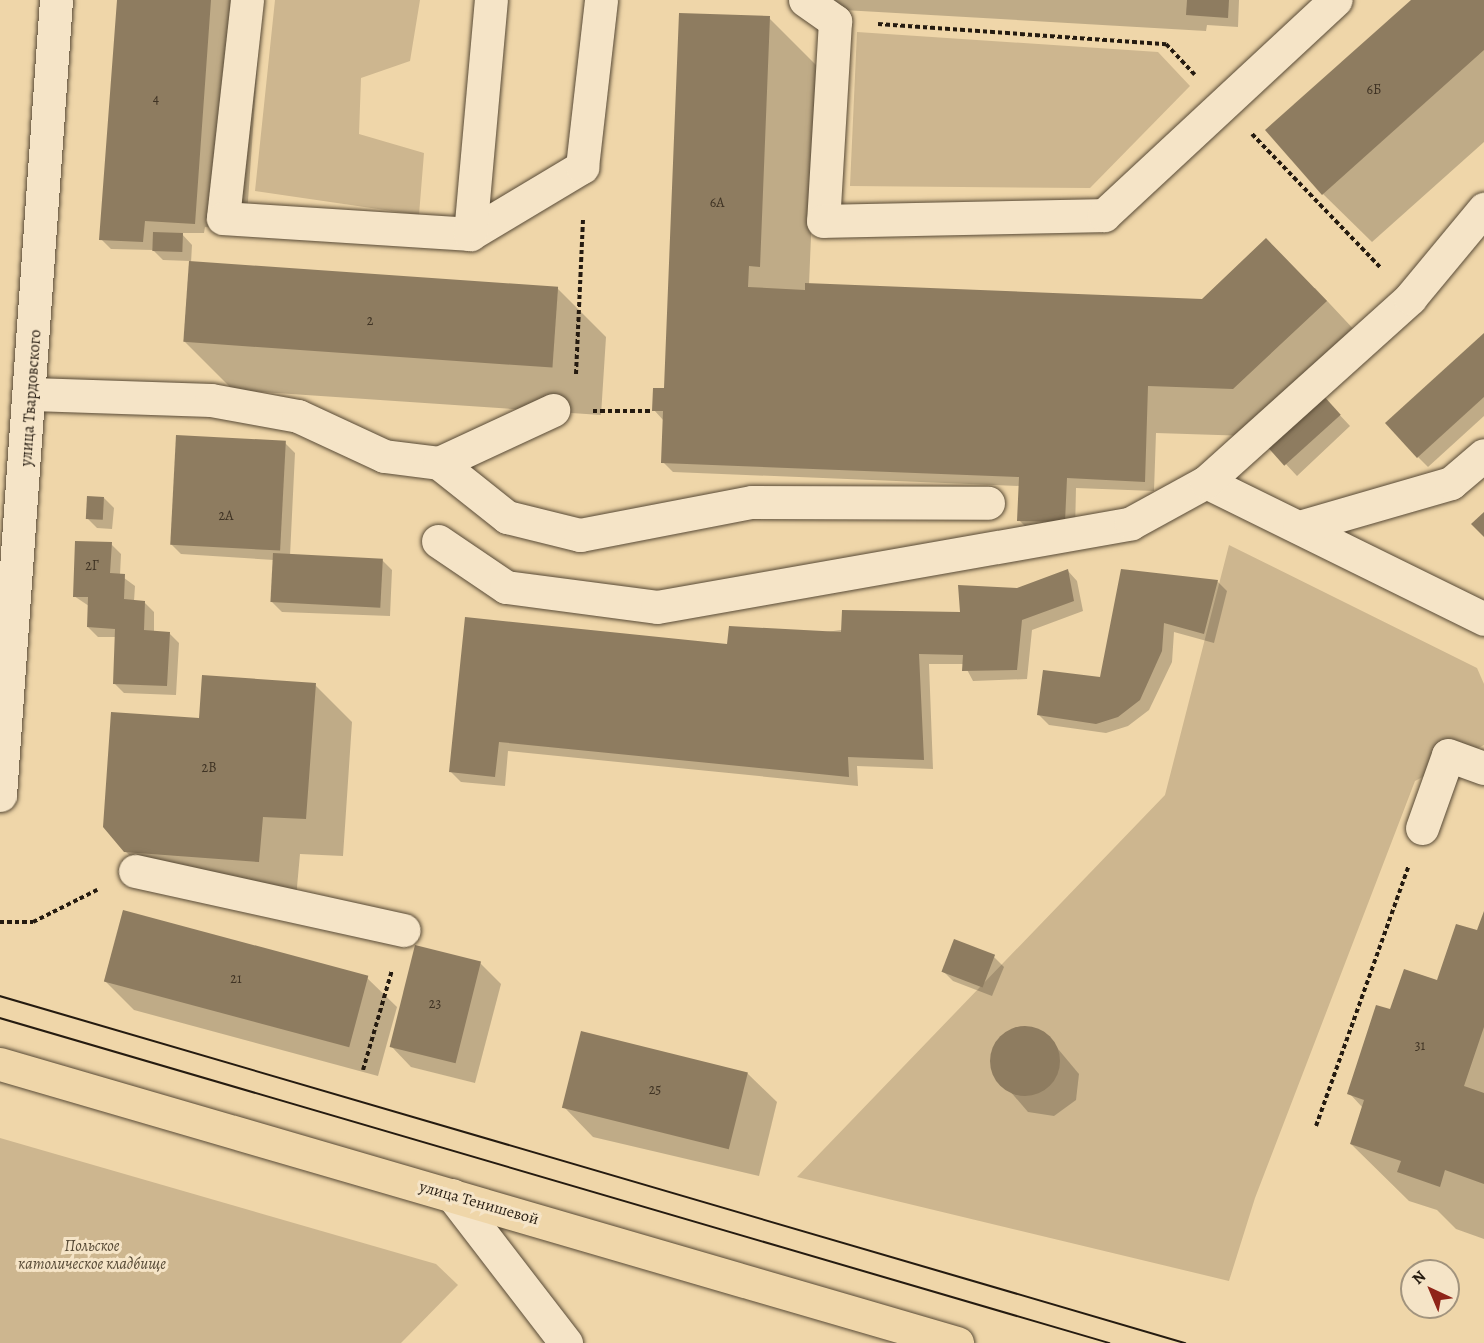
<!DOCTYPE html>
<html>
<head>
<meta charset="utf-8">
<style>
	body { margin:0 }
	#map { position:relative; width:1484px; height:1343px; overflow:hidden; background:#efd6a9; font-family:Alegreya,serif }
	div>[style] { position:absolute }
	.green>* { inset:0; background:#cdb68f }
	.shadow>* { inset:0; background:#0003 }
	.building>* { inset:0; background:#8e7c60; transform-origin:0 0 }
	.round { border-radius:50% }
	.path>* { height:4px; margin-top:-2px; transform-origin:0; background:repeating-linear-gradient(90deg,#251b10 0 4.5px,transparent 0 7.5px) }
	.roads { filter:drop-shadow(0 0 2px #584a36) drop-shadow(0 0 2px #584a36) }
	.minor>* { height:33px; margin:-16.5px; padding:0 16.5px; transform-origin:16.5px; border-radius:16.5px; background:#f5e4c7 }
	.major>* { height:33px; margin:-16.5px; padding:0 16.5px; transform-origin:16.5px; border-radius:16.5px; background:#efd6a9 }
	.tram>* { height:1.5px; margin:-0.75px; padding:0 0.75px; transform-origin:0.75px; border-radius:0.75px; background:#251b10 }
	span { translate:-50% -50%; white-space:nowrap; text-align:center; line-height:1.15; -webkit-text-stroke:6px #f5e4c7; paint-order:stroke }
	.number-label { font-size:14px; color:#3f3324 }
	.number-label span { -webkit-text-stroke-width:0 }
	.street-label { font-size:16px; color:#251b10 }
	.park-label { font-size:16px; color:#574a36; font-style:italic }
	.north { position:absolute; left:1400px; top:1259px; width:60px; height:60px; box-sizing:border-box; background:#f5e4c7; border:2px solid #a2947e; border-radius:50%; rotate:316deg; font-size:16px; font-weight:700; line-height:24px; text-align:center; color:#251b10 }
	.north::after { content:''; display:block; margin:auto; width:21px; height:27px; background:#8f2418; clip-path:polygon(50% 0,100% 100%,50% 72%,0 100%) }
</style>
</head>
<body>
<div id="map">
	<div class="green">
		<i style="clip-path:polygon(275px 0,420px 0,410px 61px,361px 78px,359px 134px,424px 153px,419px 215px,255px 191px)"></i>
		<i style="clip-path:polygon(857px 32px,1158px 52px,1190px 86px,1090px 188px,850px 186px)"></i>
		<i style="clip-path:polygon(1229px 545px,1477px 668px,1484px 684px,1484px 745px,1415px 781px,1255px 1198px,1229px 1281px,797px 1177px,1165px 795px)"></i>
		<i style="clip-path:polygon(0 1138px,436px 1264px,458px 1285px,401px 1343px,0 1343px)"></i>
	</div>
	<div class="shadow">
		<i style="clip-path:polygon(118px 0,262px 0,246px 230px,205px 227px,204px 233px,154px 233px,181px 233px,192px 245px,191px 263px,557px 288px,606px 337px,601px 415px,233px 390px,184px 341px,190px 261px,163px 260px,153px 250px,111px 249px,101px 239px)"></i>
		<i style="clip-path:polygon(817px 0,1239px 0,1238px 27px,1207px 25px,1206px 31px,826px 9px)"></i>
		<i style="clip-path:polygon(1413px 0,1484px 0,1484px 142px,1372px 242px,1323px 194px)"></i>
		<i style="clip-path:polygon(769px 18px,818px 67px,809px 285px,1202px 300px,1315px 288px,1374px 351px,1324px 398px,1350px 426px,1297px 476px,1269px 446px,1278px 437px,1156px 433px,1154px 491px,1076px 488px,1075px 532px,1029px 530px,1019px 520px,1020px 486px,673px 472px,663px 462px,664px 421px,654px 410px,665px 390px)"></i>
		<i style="clip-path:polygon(1484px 335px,1484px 416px,1428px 467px,1418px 457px)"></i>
		<i style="clip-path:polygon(285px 443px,295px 453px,290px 556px,382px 560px,392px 570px,390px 616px,282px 612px,272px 602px,274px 560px,181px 554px,171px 544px)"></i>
		<i style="clip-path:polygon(104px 498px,114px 508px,112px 529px,97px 528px,87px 518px)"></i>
		<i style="clip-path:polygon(111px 544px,121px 554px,120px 575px,135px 586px,134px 601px,144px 602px,154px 612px,154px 632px,169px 633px,179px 643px,176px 695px,124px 693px,114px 683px,116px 637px,98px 637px,88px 627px,89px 606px,74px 596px)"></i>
		<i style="clip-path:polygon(1068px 571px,1077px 581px,1083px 611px,1032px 630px,1027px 679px,973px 681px,964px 664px,929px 664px,933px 769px,857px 766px,858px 786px,508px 751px,505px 786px,461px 782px,451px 772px,466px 619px,729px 645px,961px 614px)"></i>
		<i style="clip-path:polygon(1122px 571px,1217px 581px,1227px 591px,1214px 643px,1174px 632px,1172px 662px,1149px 710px,1128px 726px,1106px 733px,1049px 725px,1039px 715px,1101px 679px)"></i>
		<i style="clip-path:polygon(315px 685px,352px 722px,343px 856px,300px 854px,296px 898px,163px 888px,125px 851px,201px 720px)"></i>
		<i style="clip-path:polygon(1484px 914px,1484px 1239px,1456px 1229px,1437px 1210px,1409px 1201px,1351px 1144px,1363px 1108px,1349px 1093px,1391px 1011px,1438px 982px,1478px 932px)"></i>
		<i style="clip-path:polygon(994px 957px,1004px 967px,992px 996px,953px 981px,943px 971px)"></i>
		<i style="clip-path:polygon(480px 963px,501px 984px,475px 1083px,411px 1067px,391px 1046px)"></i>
		<i style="clip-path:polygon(367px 978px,397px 1007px,378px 1076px,134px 1010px,105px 981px)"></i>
		<i style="clip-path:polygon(1016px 1027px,1043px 1031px,1079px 1074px,1076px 1100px,1054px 1116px,1028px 1112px,991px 1069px,995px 1043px)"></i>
		<i style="clip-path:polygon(747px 1073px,777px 1102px,759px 1176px,593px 1137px,564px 1107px)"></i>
	</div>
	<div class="building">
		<i style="clip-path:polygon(117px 0,211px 0,195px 224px,145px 221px,143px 242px,99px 240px)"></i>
		<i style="clip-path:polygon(1187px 0,1229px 0,1228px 18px,1186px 15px)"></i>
		<i style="clip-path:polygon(1411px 0,1484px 0,1484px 50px,1322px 195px,1265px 130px)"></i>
		<i style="clip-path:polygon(679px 13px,770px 16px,760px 267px,749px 266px,748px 287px,805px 290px,805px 283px,1202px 299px,1266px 238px,1327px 301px,1233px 389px,1148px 386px,1145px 482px,1067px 478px,1065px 522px,1017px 521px,1019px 477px,661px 463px,663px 411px,652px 411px,653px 388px,664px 388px)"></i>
		<i style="left:153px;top:232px;width:30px;height:19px;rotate:2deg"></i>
		<i style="left:189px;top:261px;width:370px;height:81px;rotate:4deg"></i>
		<i style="clip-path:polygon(1484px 333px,1484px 397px,1417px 458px,1385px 423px)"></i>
		<i style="left:1322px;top:394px;width:28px;height:76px;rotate:48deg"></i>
		<i style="left:176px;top:435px;width:110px;height:110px;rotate:3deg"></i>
		<i style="left:87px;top:496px;width:17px;height:23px;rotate:3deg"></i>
		<i style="clip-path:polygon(1484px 512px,1484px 537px,1471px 524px)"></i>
		<i style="clip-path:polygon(75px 541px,112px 542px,110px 573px,125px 574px,124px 599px,145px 601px,144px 630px,170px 632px,167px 686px,113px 684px,115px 629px,87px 627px,88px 597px,73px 597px)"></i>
		<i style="left:273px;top:553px;width:110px;height:49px;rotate:3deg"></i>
		<i style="clip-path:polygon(1068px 569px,1074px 601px,1022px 620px,1017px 670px,962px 671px,963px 655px,919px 654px,924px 760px,848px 757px,849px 777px,499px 742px,495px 777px,449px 772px,465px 617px,727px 644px,729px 626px,841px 632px,842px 610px,960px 612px,958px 585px,1017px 588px)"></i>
		<i style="clip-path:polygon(1121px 569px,1218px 580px,1204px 634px,1164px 623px,1162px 651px,1140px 700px,1118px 717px,1096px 724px,1037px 715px,1043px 670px,1100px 677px)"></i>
		<i style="clip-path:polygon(202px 675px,316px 683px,306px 819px,263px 817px,259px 862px,124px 852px,103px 827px,111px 712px,199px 718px)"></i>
		<i style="left:123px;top:910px;width:254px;height:74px;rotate:15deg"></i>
		<i style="clip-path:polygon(1484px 911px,1484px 1027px,1464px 1086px,1484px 1093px,1484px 1184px,1445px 1170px,1440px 1187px,1397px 1172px,1401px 1161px,1350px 1144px,1364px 1100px,1347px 1094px,1376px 1005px,1390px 1009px,1404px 969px,1437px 980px,1456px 924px,1477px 930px)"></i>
		<i style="left:954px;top:939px;width:44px;height:35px;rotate:21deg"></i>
		<i style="left:415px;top:945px;width:68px;height:105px;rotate:14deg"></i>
		<i class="round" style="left:990px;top:1026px;width:70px;height:70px"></i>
		<i style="left:581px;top:1031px;width:172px;height:79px;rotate:14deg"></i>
	</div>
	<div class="path">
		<i style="left:878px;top:24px;width:289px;rotate:4deg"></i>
		<i style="left:1166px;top:44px;width:42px;rotate:46.9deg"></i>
		<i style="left:1252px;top:134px;width:185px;rotate:46.1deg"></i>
		<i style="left:576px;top:374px;width:157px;rotate:-87.4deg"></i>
		<i style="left:593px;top:411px;width:59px"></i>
		<i style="left:0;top:922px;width:33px"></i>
		<i style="left:33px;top:922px;width:72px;rotate:-26.6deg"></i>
		<i style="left:363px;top:1070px;width:104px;rotate:-73.8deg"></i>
		<i style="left:1316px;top:1126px;width:277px;rotate:-70.4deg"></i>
	</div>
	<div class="roads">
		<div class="minor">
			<i style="left:247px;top:0;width:219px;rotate:96.3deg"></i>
			<i style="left:223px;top:218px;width:248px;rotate:3.7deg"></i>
			<i style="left:470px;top:234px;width:131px;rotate:-30.9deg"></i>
			<i style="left:582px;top:167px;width:168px;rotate:-83.5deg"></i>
			<i style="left:805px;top:0;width:37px;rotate:35deg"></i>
			<i style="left:835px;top:21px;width:200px;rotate:93.4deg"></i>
			<i style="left:823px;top:221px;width:281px;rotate:-1.2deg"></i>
			<i style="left:1104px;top:215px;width:316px;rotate:-42.9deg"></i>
			<i style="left:470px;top:234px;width:235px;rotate:-84.9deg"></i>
			<i style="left:32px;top:394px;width:179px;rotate:1.9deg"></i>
			<i style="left:211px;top:400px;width:88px;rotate:10.4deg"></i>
			<i style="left:298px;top:416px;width:95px;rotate:24.9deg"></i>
			<i style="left:384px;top:456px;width:55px;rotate:7.3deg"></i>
			<i style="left:439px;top:463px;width:126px;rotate:-24.9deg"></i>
			<i style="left:439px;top:463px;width:87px;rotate:38.5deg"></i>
			<i style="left:507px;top:517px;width:75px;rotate:13.9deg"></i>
			<i style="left:580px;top:535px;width:175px;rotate:-10.9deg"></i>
			<i style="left:752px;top:502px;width:236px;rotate:0.2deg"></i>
			<i style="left:1206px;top:482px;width:310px;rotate:26.2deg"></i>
			<i style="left:1299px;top:527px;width:158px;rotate:-16.1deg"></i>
			<i style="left:1451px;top:483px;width:43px;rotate:-40.3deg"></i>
			<i style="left:438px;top:541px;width:82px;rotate:34.1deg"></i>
			<i style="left:506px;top:587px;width:152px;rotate:7.5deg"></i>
			<i style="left:657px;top:607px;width:481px;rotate:-10deg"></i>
			<i style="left:1131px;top:523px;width:85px;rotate:-28.7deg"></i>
			<i style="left:1206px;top:482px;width:275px;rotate:-42deg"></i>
			<i style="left:1410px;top:298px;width:116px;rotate:-50.3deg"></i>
			<i style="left:0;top:795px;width:797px;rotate:-85.97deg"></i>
			<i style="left:1422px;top:828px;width:77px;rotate:-70.4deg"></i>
			<i style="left:1448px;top:755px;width:38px;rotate:20deg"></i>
			<i style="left:135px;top:871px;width:275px;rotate:12.4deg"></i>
			<i style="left:452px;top:1195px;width:187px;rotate:52.4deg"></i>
		</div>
		<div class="major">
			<i style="left:0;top:1064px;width:997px;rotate:16.25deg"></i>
		</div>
	</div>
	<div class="tram">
		<i style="left:0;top:996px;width:1235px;rotate:16.32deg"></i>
		<i style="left:0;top:1018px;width:1156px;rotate:16.33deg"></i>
	</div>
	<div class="number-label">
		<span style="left:1374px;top:90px">6Б</span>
		<span style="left:156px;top:99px">4</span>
		<span style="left:717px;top:203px">6А</span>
		<span style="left:370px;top:321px">2</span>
		<span style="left:226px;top:516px">2А</span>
		<span style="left:92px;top:566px">2Г</span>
		<span style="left:209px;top:768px">2В</span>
		<span style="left:236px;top:979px">21</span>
		<span style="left:435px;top:1004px">23</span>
		<span style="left:1420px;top:1046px">31</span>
		<span style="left:655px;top:1090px">25</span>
	</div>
	<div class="street-label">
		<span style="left:31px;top:398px;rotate:-86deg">улица Твардовского</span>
		<span style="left:479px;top:1203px;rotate:16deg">улица Тенишевой</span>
	</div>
	<div class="park-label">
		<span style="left:92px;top:1255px">Польское<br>католическое кладбище</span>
	</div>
	<div class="north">N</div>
</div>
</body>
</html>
